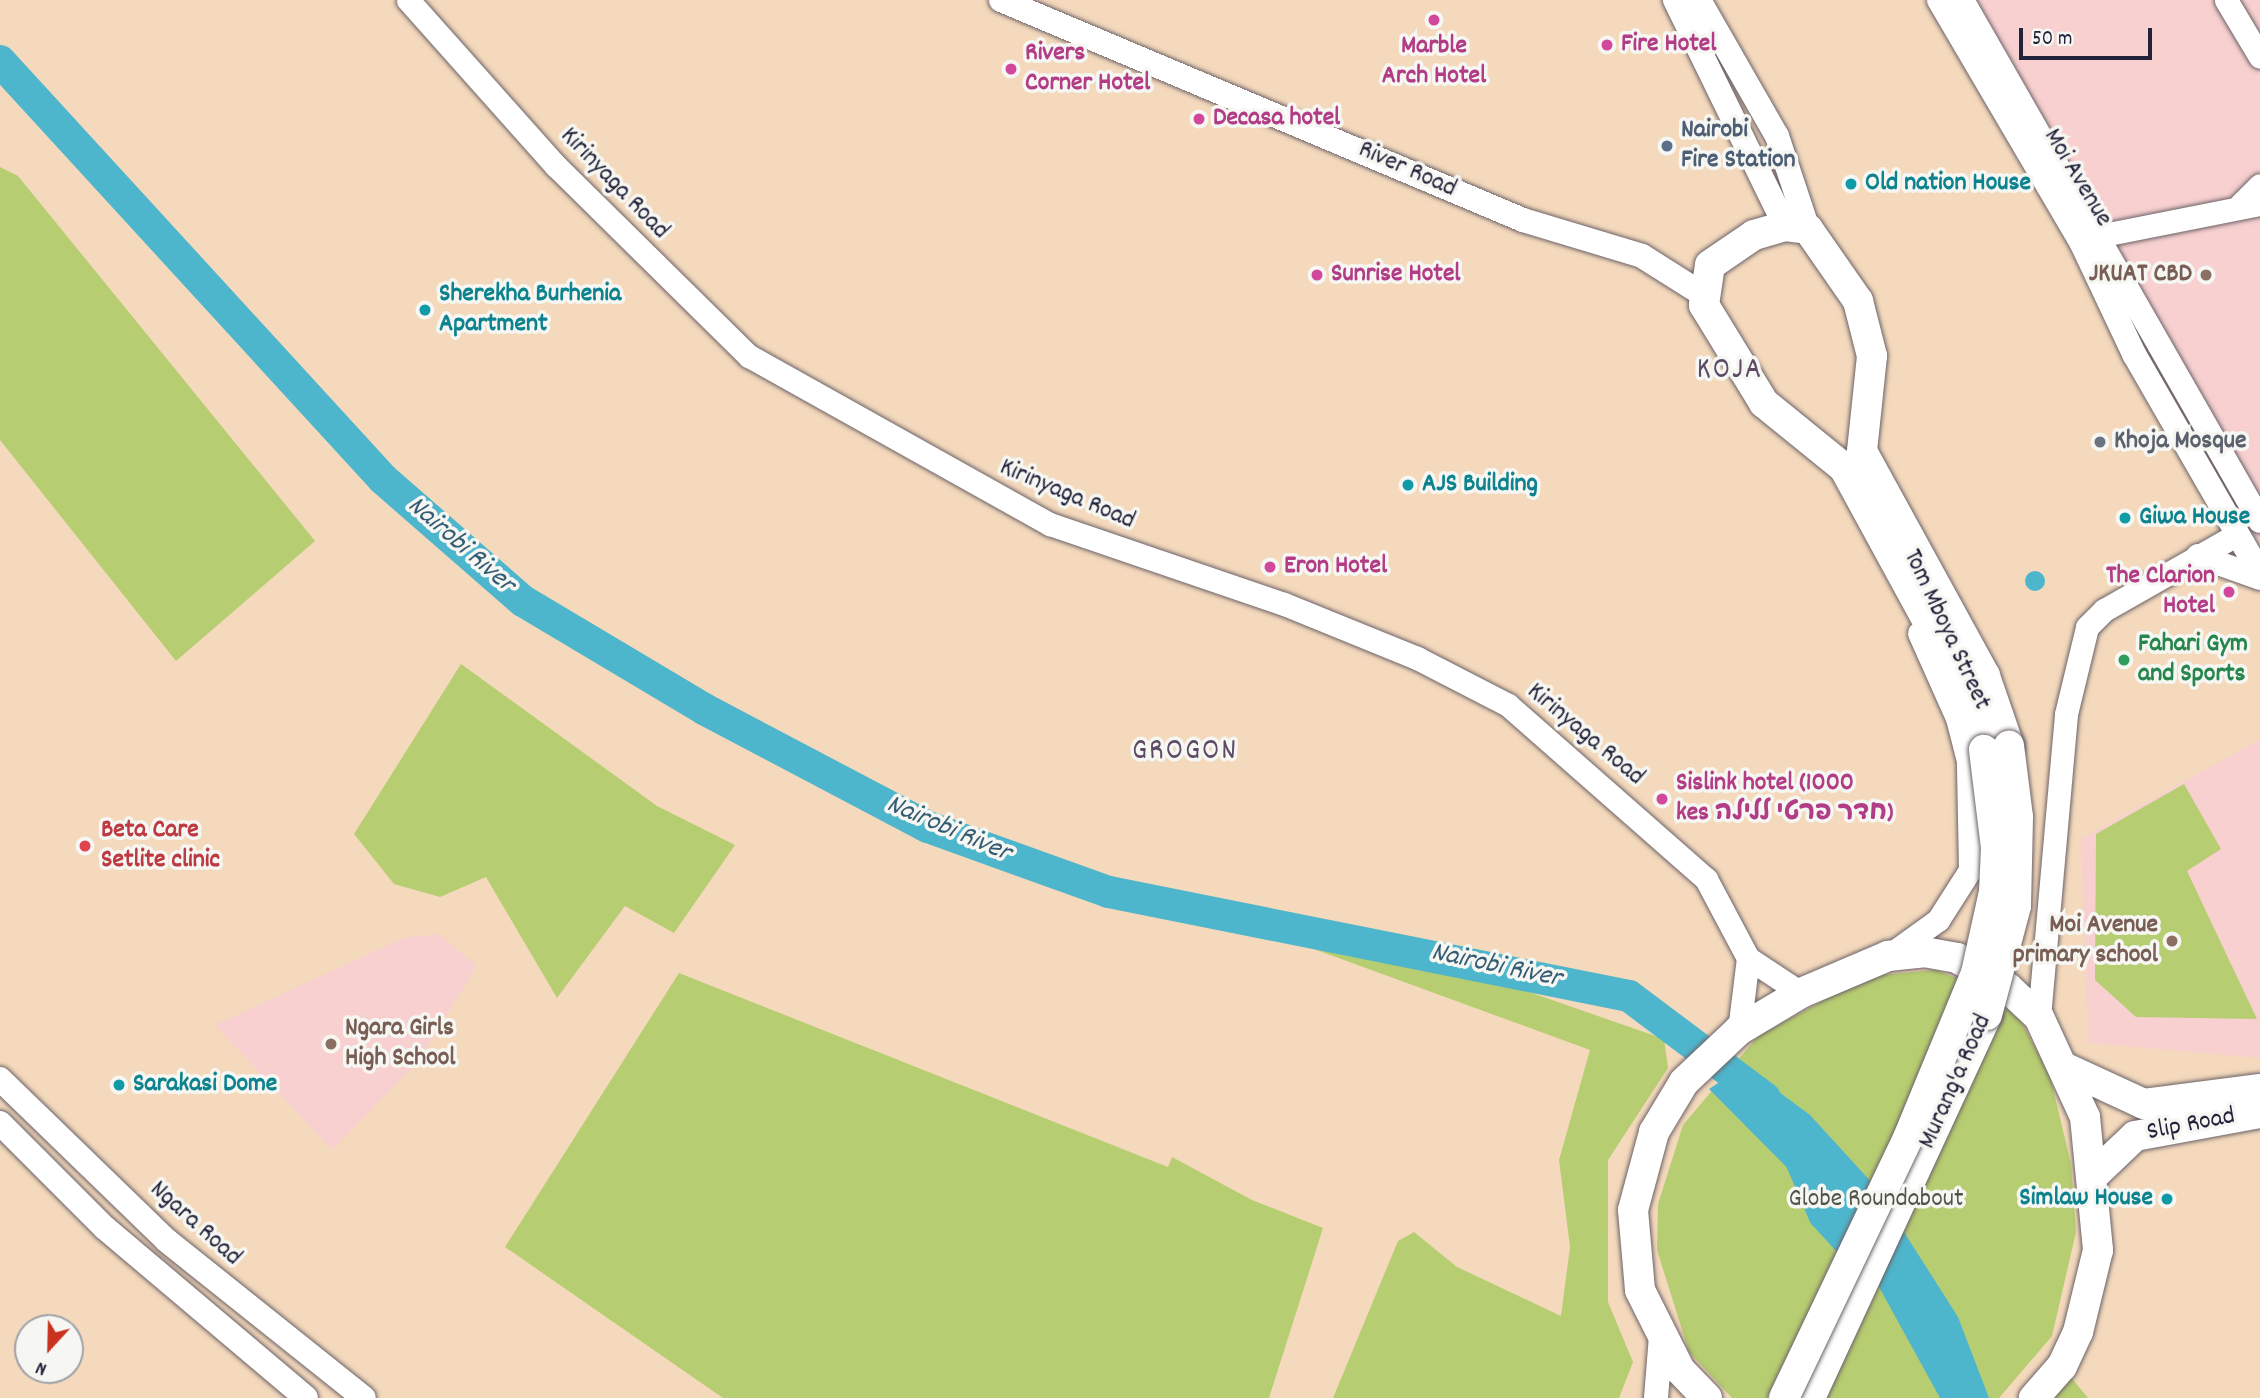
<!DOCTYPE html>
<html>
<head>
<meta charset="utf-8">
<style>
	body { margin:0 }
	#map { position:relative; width:2260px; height:1398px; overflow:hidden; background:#f4d9bc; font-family:Dekko,"Playpen Sans Hebrew",sans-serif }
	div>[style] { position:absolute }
	.built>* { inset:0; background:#f7d0cf }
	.green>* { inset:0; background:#b7cd71 }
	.water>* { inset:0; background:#4eb6cc }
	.round { border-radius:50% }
	.river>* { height:32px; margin:-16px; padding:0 16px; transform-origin:16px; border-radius:16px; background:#4eb6cc }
	.roads { filter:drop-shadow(0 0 2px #6c6268) drop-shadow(0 0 2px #6c6268) }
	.tertiary>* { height:23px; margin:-11.5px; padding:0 11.5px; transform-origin:11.5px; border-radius:11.5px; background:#fff }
	.secondary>* { height:24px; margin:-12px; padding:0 12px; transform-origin:12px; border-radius:12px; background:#fff }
	.trunk>* { height:30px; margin:-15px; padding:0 15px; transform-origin:15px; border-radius:15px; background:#fff }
	.bridges { filter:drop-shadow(0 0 2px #6c6268) drop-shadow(0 0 2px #6c6268) }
	.trunk-bridge>* { height:30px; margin:-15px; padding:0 15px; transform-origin:15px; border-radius:15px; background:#fff }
	.dots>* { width:19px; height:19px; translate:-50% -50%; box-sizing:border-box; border:4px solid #f6f6f2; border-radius:50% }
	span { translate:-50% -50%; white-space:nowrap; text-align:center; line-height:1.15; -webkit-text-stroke:7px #f6f6f2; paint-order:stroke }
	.hotel-label { font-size:26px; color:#b23c85; font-weight:700 }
	.left { translate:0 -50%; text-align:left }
	.right { translate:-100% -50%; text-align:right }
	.service-label { font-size:26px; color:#4e5e75; font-weight:700 }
	.street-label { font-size:26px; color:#22223b }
	.culture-label { font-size:26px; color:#0d838f; font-weight:700 }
	.education-label { font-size:26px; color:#785e54; font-weight:700 }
	.worship-label { font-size:26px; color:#5b616d; font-weight:700 }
	.leisure-label { font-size:26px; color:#27864d; font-weight:700 }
	.health-label { font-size:26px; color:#be3a42; font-weight:700 }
	.park-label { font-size:26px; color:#4f554b }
	.water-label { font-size:28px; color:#345d75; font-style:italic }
	.quarter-label { font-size:30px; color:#5d4a64; letter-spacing:2px }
	.north { position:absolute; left:14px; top:1314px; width:70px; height:70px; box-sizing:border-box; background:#f6f6f2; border:2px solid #a1a1a9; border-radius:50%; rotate:202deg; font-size:19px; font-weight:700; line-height:28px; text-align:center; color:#22223b }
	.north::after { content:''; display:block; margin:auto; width:24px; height:32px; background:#c8321e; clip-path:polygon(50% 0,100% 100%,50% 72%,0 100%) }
	.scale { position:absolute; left:2019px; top:28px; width:133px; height:32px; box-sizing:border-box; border:4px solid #22223b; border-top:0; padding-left:9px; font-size:21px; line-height:24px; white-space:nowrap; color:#22223b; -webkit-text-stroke:5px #f6f6f2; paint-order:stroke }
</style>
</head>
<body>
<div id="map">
	<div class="built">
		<i style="clip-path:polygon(1931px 0,2260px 0,2260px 546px,2018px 154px)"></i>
		<i style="clip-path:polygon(2260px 739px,2260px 1058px,2088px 1043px,2081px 839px)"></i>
		<i style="clip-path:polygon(439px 934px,477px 966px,418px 1062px,332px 1150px,215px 1025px,403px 938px)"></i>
	</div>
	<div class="green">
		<i style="clip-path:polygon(0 167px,18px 176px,315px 541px,176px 661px,0 440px)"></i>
		<i style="clip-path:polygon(461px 664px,657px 806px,735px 845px,674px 933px,625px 906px,557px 998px,486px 877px,440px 897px,394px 884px,354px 834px)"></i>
		<i style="clip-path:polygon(2184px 784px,2221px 849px,2187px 871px,2257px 1019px,2136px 1017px,2095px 980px,2096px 834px)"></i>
		<i style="clip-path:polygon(1292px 941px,1509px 985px,1664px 1039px,1668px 1068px,1608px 1160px,1608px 1302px,1633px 1362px,1619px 1398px,1333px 1398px,1398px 1241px,1414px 1232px,1457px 1267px,1561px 1316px,1570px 1247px,1559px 1160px,1590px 1050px)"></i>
		<i style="clip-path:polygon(1936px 970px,2010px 1000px,2050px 1076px,2071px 1164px,2076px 1232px,2052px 1336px,1999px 1398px,1732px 1398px,1689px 1352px,1657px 1250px,1658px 1204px,1683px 1125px,1758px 1036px,1869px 976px)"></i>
		<i style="clip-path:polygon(679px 973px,1168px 1167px,1172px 1157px,1252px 1200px,1323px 1228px,1269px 1398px,723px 1398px,505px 1247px)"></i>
		<i style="clip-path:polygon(2065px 1370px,2088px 1398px,2035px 1398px)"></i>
	</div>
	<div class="water">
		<i class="round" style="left:2025px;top:571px;width:20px;height:20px"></i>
		<i style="clip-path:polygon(1744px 1066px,1810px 1115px,1874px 1185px,1958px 1317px,1989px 1398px,1940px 1398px,1846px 1227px,1709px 1089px)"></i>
	</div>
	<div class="river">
		<i style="left:0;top:61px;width:567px;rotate:47.5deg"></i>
		<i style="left:383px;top:479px;width:186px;rotate:41.1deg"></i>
		<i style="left:523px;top:601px;width:211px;rotate:30.8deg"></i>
		<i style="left:704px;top:709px;width:253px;rotate:27.8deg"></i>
		<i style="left:928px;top:827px;width:192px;rotate:19.8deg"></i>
		<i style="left:1109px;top:892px;width:530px;rotate:11.31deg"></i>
		<i style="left:1629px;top:996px;width:170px;rotate:36.9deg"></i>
		<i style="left:1797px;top:1151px;width:69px;rotate:66.8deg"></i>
		<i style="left:1824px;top:1214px;width:73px;rotate:47.8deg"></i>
	</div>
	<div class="roads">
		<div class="tertiary">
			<i style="left:408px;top:0;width:222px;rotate:48.3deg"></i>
			<i style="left:556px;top:166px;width:271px;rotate:44.6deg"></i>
			<i style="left:749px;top:356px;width:345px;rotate:29.2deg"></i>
			<i style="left:1050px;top:524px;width:247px;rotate:18.9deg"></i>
			<i style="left:1284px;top:604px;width:144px;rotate:22.1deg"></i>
			<i style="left:1417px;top:658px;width:102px;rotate:27.3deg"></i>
			<i style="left:1508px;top:705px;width:264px;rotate:41.3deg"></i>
			<i style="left:1706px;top:879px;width:89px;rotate:62deg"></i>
			<i style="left:2226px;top:0;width:66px;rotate:59.2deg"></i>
			<i style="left:2240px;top:205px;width:28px;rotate:-45deg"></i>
			<i style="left:2098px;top:236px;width:165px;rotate:-11.2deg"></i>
			<i style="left:1888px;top:956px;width:62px;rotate:-35.8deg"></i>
			<i style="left:1938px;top:920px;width:59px;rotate:-57.4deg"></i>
			<i style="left:1970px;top:870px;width:109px;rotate:-91.1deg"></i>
			<i style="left:1968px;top:761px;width:44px;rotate:-104.3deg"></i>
			<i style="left:1957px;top:718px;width:93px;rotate:-114.1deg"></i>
			<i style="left:1748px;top:958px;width:64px;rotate:33.4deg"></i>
			<i style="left:2039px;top:1017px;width:304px;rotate:-84.9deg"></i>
			<i style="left:2066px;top:714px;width:89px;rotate:-76.4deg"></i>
			<i style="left:2087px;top:627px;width:24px;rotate:-45deg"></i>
			<i style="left:2104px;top:610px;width:152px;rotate:-29.6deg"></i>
			<i style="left:1739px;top:1030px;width:73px;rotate:-82.9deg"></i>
		</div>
		<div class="secondary">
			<i style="left:1001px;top:0;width:566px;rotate:22.85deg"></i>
			<i style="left:1523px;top:220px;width:124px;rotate:16.8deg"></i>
			<i style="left:1642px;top:256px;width:71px;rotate:32.3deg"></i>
			<i style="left:1675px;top:0;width:251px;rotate:64deg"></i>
			<i style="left:1699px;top:0;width:157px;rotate:60.2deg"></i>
			<i style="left:1777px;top:136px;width:98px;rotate:71.6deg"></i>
			<i style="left:1939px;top:0;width:283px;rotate:59.6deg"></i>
			<i style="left:2082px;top:244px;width:122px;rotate:64.7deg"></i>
			<i style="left:2134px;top:354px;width:253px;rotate:60.1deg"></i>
			<i style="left:1962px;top:0;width:600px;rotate:60.23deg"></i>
			<i style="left:2198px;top:556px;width:66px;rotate:19.5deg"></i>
			<i style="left:0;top:1079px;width:231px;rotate:44.1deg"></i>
			<i style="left:166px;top:1240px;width:253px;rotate:38.6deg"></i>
			<i style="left:0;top:1123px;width:148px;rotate:45deg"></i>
			<i style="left:105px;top:1228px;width:263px;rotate:40.2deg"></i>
			<i style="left:1656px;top:1398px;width:62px;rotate:-85.4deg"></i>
		</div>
		<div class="trunk">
			<i style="left:1984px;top:750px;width:90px;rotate:-110.9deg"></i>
			<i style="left:1952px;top:666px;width:226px;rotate:-118.6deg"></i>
			<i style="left:1844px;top:468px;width:103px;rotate:-140.9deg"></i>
			<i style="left:1764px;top:403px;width:115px;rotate:-121.5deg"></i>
			<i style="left:1704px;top:305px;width:40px;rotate:-81.5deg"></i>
			<i style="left:1710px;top:265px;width:53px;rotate:-34.3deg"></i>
			<i style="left:1754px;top:235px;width:32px;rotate:-16deg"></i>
			<i style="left:1785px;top:226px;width:23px;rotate:7deg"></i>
			<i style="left:1808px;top:229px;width:88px;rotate:55.2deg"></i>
			<i style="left:1858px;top:301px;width:57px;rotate:75.7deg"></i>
			<i style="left:1872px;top:356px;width:96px;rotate:96deg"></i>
			<i style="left:1862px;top:451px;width:256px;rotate:61.3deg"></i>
			<i style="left:1985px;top:676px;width:74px;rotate:71.1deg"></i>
			<i style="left:2066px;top:1068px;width:86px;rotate:24.8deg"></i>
			<i style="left:2144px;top:1104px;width:117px;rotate:-7.4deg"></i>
			<i style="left:2095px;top:1174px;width:55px;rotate:-43.5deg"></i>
			<i style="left:2135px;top:1136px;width:127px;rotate:-10.4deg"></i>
			<i style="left:1707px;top:1398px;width:39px;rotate:-134deg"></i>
			<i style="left:1680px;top:1370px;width:89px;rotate:-116.6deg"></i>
			<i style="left:1640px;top:1290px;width:80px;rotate:-95deg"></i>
			<i style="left:1633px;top:1210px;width:81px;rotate:-74.9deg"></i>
			<i style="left:1654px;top:1132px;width:58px;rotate:-59deg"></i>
			<i style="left:1684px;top:1082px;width:76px;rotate:-43.4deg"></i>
			<i style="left:1739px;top:1030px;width:72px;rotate:-30.8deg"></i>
			<i style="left:1801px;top:993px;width:95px;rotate:-23deg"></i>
			<i style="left:1888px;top:956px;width:36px;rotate:-6deg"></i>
			<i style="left:1924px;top:952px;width:34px;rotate:10deg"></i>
			<i style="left:1957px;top:958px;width:59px;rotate:30.5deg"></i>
			<i style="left:2008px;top:988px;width:42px;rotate:43.1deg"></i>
			<i style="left:2039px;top:1017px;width:110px;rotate:65.3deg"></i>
			<i style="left:2085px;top:1117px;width:134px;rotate:84.4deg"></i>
			<i style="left:2098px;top:1250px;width:84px;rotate:103.7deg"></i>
			<i style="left:2078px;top:1332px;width:38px;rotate:115deg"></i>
			<i style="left:2062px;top:1366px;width:43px;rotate:131.2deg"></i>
			<i style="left:1810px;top:1398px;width:422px;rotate:-65.2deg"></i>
		</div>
	</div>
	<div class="bridges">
		<div class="trunk-bridge">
			<i style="left:1987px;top:1015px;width:113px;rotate:-75.1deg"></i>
			<i style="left:2016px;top:906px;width:89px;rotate:-88.7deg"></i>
			<i style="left:2018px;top:817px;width:72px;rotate:-97.2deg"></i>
			<i style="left:1784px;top:1398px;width:288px;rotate:-64.5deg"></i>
			<i style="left:1908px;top:1138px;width:178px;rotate:-67.6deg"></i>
			<i style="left:1976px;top:973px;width:83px;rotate:-77.5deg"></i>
			<i style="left:1994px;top:892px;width:44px;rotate:-87.4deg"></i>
			<i style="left:1996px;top:848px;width:99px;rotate:-97deg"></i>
		</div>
	</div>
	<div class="dots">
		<i style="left:1434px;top:20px;background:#d1479c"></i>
		<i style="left:1607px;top:45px;background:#d1479c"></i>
		<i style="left:1011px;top:69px;background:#d1479c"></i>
		<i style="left:1199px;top:119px;background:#d1479c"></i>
		<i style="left:1667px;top:146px;background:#5c6f8a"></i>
		<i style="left:1851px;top:184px;background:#0f9aa8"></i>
		<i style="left:1317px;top:275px;background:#d1479c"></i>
		<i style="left:2206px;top:275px;background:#8d6e63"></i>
		<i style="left:425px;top:310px;background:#0f9aa8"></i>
		<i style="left:2100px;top:442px;background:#6b7280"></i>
		<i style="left:1408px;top:485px;background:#0f9aa8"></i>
		<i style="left:2125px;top:518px;background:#0f9aa8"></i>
		<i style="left:1270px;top:567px;background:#d1479c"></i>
		<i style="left:2229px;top:592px;background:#d1479c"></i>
		<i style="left:2124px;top:660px;background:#2e9e5b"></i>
		<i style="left:1662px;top:799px;background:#d1479c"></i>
		<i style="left:85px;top:846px;background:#e0444e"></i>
		<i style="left:2172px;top:941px;background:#8d6e63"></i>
		<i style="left:331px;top:1044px;background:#8d6e63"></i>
		<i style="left:119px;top:1085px;background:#0f9aa8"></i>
		<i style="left:2167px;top:1199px;background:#0f9aa8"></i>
	</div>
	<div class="hotel-label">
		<span class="left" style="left:1621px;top:45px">Fire Hotel</span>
		<span style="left:1434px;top:62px">Marble<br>Arch Hotel</span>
		<span class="left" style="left:1025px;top:69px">Rivers<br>Corner Hotel</span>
		<span class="left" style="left:1213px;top:119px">Decasa hotel</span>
		<span class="left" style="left:1331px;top:275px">Sunrise Hotel</span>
		<span class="left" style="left:1284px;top:567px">Eron Hotel</span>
		<span class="right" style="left:2215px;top:592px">The Clarion<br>Hotel</span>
		<span class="left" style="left:1676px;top:799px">Sislink hotel (1000<br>kes חדר פרטי ללילה)</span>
	</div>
	<div class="service-label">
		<span class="left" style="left:1681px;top:146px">Nairobi<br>Fire Station</span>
	</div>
	<div class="street-label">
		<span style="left:1407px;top:170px;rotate:24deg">River Road</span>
		<span style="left:2077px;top:178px;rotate:59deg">Moi Avenue</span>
		<span style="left:614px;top:184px;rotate:46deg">Kirinyaga Road</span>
		<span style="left:1067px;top:495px;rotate:23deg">Kirinyaga Road</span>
		<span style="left:1946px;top:630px;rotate:65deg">Tom Mboya Street</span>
		<span style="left:1585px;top:735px;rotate:40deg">Kirinyaga Road</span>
		<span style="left:1956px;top:1082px;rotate:-66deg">Murang'a Road</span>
		<span style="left:2191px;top:1125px;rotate:-11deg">Slip Road</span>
		<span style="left:195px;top:1224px;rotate:42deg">Ngara Road</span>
	</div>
	<div class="culture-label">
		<span class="left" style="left:1865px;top:184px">Old nation House</span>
		<span class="left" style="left:439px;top:310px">Sherekha Burhenia<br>Apartment</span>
		<span class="left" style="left:1422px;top:485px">AJS Building</span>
		<span class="left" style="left:2139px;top:518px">Giwa House</span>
		<span class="left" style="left:133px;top:1085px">Sarakasi Dome</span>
		<span class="right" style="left:2153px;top:1199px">Simlaw House</span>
	</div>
	<div class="education-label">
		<span class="right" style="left:2192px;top:275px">JKUAT CBD</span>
		<span class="right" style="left:2158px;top:941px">Moi Avenue<br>primary school</span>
		<span class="left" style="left:345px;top:1044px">Ngara Girls<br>High School</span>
	</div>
	<div class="worship-label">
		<span class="left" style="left:2114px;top:442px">Khoja Mosque</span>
	</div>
	<div class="leisure-label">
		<span class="left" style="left:2138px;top:660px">Fahari Gym<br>and Sports</span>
	</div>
	<div class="health-label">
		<span class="left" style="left:101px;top:846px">Beta Care<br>Setlite clinic</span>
	</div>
	<div class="park-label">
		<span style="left:1876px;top:1200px">Globe Roundabout</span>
	</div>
	<div class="water-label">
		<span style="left:460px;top:546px;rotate:41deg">Nairobi River</span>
		<span style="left:948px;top:830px;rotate:23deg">Nairobi River</span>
		<span style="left:1496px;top:967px;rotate:12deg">Nairobi River</span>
	</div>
	<div class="quarter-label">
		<span style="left:1730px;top:372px">KOJA</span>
		<span style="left:1185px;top:753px">GROGON</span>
	</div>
	<div class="north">N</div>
	<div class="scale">50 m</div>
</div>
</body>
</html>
